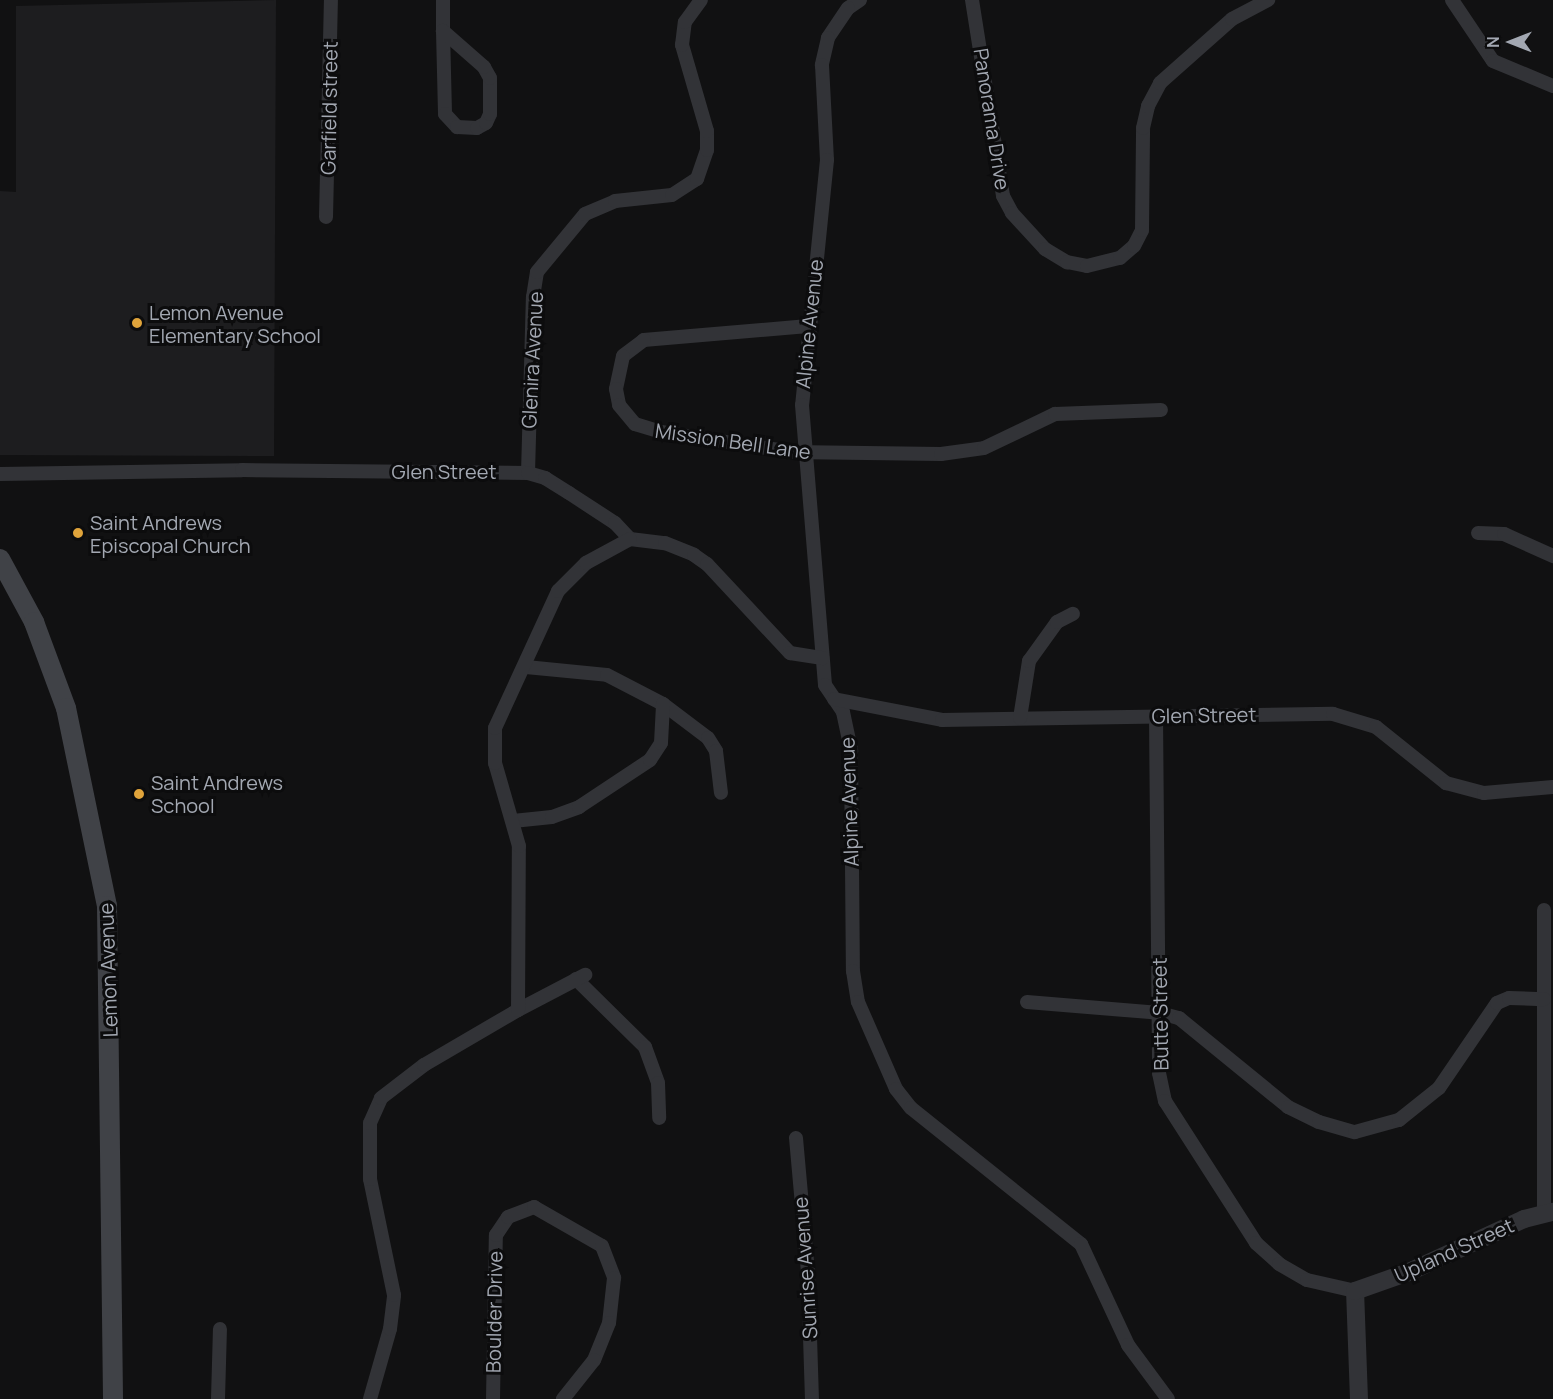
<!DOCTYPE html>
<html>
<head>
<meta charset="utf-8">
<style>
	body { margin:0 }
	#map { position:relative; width:1553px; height:1399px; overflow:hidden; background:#111112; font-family:Manrope,sans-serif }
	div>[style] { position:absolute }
	.built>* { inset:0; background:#1d1d1f }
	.minor>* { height:14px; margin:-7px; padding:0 7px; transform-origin:7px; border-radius:7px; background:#323337 }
	.tertiary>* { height:18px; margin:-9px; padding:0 9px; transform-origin:9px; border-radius:9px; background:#323337 }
	.secondary>* { height:20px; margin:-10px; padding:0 10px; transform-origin:10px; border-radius:10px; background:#404247 }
	.dots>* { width:16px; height:16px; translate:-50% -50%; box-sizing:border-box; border:3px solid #0c0c0d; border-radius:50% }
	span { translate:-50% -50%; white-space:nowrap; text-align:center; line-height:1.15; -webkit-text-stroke:6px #0c0c0d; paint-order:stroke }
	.street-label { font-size:20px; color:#a3a8b2 }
	.poi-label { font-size:20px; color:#a3a8b2 }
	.left { translate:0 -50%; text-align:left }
	.north { position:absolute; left:1481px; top:12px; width:60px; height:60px; -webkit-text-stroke:4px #0c0c0d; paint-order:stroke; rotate:270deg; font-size:16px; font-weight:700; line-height:24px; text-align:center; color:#a3a8b2 }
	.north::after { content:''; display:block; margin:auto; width:21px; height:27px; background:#a3a8b2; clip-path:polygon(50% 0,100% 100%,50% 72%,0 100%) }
</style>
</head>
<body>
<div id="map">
	<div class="built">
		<i style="clip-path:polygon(276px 0,274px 456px,0 455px,0 191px,16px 192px,16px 6px)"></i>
	</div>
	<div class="minor">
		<i style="left:443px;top:0;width:31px;rotate:90deg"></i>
		<i style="left:443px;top:31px;width:83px;rotate:88.6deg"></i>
		<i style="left:445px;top:114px;width:18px;rotate:47deg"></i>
		<i style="left:457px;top:127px;width:20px;rotate:3deg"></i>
		<i style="left:477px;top:128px;width:10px;rotate:-29deg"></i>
		<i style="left:486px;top:123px;width:10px;rotate:-66deg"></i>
		<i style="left:490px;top:114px;width:36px;rotate:-90deg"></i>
		<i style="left:490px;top:78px;width:13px;rotate:-119deg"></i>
		<i style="left:484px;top:67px;width:55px;rotate:-138.7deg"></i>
		<i style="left:860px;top:0;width:14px;rotate:146deg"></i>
		<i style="left:848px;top:8px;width:36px;rotate:124deg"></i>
		<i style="left:828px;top:38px;width:28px;rotate:103deg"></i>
		<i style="left:822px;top:65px;width:95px;rotate:87deg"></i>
		<i style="left:827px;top:160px;width:246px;rotate:95.8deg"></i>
		<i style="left:802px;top:405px;width:281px;rotate:85.3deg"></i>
		<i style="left:825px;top:685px;width:32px;rotate:56deg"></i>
		<i style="left:843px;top:712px;width:40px;rotate:78deg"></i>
		<i style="left:851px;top:751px;width:220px;rotate:89.5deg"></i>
		<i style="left:853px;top:971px;width:31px;rotate:81deg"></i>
		<i style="left:858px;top:1002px;width:95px;rotate:66.4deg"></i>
		<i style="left:896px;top:1089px;width:24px;rotate:52deg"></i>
		<i style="left:911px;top:1108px;width:218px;rotate:38.7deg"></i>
		<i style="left:1081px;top:1244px;width:111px;rotate:65deg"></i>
		<i style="left:1128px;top:1345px;width:67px;rotate:53.5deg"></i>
		<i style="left:972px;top:0;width:198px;rotate:81deg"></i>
		<i style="left:1003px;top:196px;width:19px;rotate:62deg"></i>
		<i style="left:1012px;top:213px;width:49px;rotate:47.5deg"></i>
		<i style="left:1045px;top:249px;width:26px;rotate:31deg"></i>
		<i style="left:1067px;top:262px;width:20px;rotate:11deg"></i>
		<i style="left:1087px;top:266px;width:34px;rotate:-14deg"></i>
		<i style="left:1120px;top:258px;width:18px;rotate:-41deg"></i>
		<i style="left:1134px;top:246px;width:18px;rotate:-63deg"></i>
		<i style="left:1142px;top:230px;width:102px;rotate:-89.4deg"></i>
		<i style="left:1143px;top:128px;width:23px;rotate:-77deg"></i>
		<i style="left:1148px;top:106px;width:26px;rotate:-62deg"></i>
		<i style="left:1160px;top:83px;width:96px;rotate:-41.6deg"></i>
		<i style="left:1232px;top:19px;width:41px;rotate:-27.8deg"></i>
		<i style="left:1452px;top:0;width:73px;rotate:56.1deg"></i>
		<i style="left:1493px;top:61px;width:65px;rotate:22.6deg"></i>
		<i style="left:326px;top:217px;width:217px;rotate:-88.7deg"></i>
		<i style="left:808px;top:326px;width:165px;rotate:175.1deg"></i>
		<i style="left:644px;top:340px;width:26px;rotate:143deg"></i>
		<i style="left:623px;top:356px;width:34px;rotate:102deg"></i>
		<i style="left:616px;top:389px;width:16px;rotate:79deg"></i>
		<i style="left:619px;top:405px;width:25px;rotate:50deg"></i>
		<i style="left:635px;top:424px;width:27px;rotate:17deg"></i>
		<i style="left:661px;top:432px;width:132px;rotate:8.7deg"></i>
		<i style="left:791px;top:452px;width:150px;rotate:0.8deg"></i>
		<i style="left:941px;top:454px;width:43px;rotate:-7.9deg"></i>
		<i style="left:984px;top:448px;width:79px;rotate:-25.6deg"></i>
		<i style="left:1055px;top:414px;width:106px;rotate:-2.2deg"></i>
		<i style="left:528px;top:473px;width:176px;rotate:-88.4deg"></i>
		<i style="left:533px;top:297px;width:25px;rotate:-81deg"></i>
		<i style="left:537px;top:272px;width:75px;rotate:-50.4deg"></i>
		<i style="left:585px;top:214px;width:33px;rotate:-23deg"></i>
		<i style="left:615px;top:201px;width:57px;rotate:-6deg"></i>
		<i style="left:672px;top:195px;width:30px;rotate:-33deg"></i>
		<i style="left:697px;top:179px;width:31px;rotate:-71deg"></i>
		<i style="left:707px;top:150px;width:19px;rotate:-90deg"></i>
		<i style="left:707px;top:131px;width:90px;rotate:-106.2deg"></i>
		<i style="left:682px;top:45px;width:23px;rotate:-83deg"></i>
		<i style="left:685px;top:22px;width:27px;rotate:-54deg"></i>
		<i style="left:0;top:474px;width:242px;rotate:-0.9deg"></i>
		<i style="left:242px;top:470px;width:286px;rotate:0.6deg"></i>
		<i style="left:528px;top:473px;width:18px;rotate:16deg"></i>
		<i style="left:545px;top:478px;width:28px;rotate:32deg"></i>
		<i style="left:569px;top:493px;width:55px;rotate:33.1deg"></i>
		<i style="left:615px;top:523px;width:22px;rotate:47deg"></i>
		<i style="left:630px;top:539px;width:35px;rotate:7deg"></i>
		<i style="left:665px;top:543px;width:31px;rotate:22deg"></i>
		<i style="left:694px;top:555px;width:16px;rotate:35deg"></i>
		<i style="left:707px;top:564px;width:122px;rotate:47deg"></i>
		<i style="left:790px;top:653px;width:33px;rotate:9deg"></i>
		<i style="left:1478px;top:533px;width:26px;rotate:2deg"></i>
		<i style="left:1504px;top:534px;width:54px;rotate:24.2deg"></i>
		<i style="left:526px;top:667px;width:81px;rotate:5.6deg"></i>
		<i style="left:607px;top:675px;width:63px;rotate:27.4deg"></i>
		<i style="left:663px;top:704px;width:56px;rotate:37.1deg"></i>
		<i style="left:708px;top:738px;width:15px;rotate:58deg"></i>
		<i style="left:716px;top:751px;width:42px;rotate:83.2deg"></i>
		<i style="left:834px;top:699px;width:110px;rotate:11deg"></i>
		<i style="left:942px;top:720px;width:391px;rotate:-0.9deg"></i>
		<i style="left:1333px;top:714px;width:45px;rotate:16.8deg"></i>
		<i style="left:1376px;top:727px;width:90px;rotate:38.7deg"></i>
		<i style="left:1446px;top:783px;width:39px;rotate:15deg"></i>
		<i style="left:1484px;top:793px;width:69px;rotate:-5deg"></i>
		<i style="left:1156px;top:716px;width:357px;rotate:89.5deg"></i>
		<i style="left:1159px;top:1073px;width:29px;rotate:78deg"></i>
		<i style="left:1165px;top:1101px;width:169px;rotate:57.3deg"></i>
		<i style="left:1256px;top:1243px;width:31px;rotate:42deg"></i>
		<i style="left:1279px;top:1264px;width:32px;rotate:30deg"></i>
		<i style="left:1307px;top:1280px;width:49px;rotate:12.9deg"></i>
		<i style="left:1020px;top:718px;width:58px;rotate:-81deg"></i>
		<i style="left:1029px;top:661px;width:48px;rotate:-54.3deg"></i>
		<i style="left:1057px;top:622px;width:18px;rotate:-27deg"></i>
		<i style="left:513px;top:821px;width:39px;rotate:-6deg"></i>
		<i style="left:552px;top:817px;width:29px;rotate:-20deg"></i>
		<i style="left:579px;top:807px;width:85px;rotate:-33.5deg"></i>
		<i style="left:650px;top:760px;width:20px;rotate:-57deg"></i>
		<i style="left:661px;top:743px;width:39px;rotate:-87deg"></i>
		<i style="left:1544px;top:910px;width:302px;rotate:90deg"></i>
		<i style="left:576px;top:979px;width:97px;rotate:44.6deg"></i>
		<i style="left:645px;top:1047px;width:38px;rotate:70deg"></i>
		<i style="left:658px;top:1083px;width:35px;rotate:88deg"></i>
		<i style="left:1027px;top:1002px;width:133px;rotate:4.7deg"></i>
		<i style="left:1160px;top:1013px;width:20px;rotate:15deg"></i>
		<i style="left:1179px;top:1018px;width:141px;rotate:39.2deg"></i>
		<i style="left:1288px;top:1107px;width:34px;rotate:26deg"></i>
		<i style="left:1319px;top:1122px;width:37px;rotate:16deg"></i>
		<i style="left:1355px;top:1132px;width:46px;rotate:-15.3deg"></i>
		<i style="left:1399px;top:1120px;width:51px;rotate:-38.7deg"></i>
		<i style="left:1439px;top:1088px;width:103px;rotate:-55.7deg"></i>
		<i style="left:1497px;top:1003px;width:13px;rotate:-23deg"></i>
		<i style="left:1509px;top:998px;width:35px;rotate:2deg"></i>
		<i style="left:518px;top:1010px;width:76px;rotate:-27.6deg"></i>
		<i style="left:796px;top:1138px;width:136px;rotate:84.9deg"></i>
		<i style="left:808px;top:1273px;width:126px;rotate:88.2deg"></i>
		<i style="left:218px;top:1399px;width:70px;rotate:-88.4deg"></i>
		<i style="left:370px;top:1399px;width:73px;rotate:-74.1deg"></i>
		<i style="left:390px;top:1329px;width:34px;rotate:-83deg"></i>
		<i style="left:394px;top:1295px;width:118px;rotate:-101.7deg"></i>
		<i style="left:370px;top:1179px;width:56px;rotate:-90deg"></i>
		<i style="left:370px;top:1123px;width:27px;rotate:-66deg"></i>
		<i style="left:381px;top:1098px;width:54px;rotate:-37.5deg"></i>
		<i style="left:424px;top:1065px;width:109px;rotate:-30.3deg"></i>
		<i style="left:518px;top:1010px;width:164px;rotate:-89.7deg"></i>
		<i style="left:519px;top:846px;width:86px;rotate:-106.1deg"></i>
		<i style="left:495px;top:763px;width:35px;rotate:-90deg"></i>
		<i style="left:495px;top:728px;width:151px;rotate:-65.3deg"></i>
		<i style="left:558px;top:591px;width:40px;rotate:-45deg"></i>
		<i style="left:586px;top:563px;width:50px;rotate:-28.6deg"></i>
		<i style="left:493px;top:1399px;width:164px;rotate:-89deg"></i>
		<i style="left:496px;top:1235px;width:22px;rotate:-56deg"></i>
		<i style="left:508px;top:1217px;width:28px;rotate:-21deg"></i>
		<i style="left:534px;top:1207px;width:78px;rotate:29.8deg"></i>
		<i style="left:602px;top:1246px;width:34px;rotate:69deg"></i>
		<i style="left:614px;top:1278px;width:45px;rotate:96.3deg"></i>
		<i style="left:609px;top:1323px;width:40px;rotate:112deg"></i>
		<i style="left:594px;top:1360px;width:50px;rotate:128.5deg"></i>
	</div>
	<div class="tertiary">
		<i style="left:1359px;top:1399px;width:108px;rotate:-92.1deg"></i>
		<i style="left:1355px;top:1291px;width:57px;rotate:-19.4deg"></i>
		<i style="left:1409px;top:1272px;width:127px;rotate:-24.7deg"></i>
		<i style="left:1524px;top:1219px;width:30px;rotate:-14deg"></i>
	</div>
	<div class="secondary">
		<i style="left:0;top:559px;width:72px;rotate:61.6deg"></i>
		<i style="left:34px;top:622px;width:92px;rotate:69.6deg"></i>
		<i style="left:66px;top:708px;width:202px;rotate:78.3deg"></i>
		<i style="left:107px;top:906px;width:493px;rotate:89.3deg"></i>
	</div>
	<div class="dots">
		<i style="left:137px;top:323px;background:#e0a43b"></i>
		<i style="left:78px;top:533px;background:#e0a43b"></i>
		<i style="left:139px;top:794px;background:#e0a43b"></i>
	</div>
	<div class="street-label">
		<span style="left:329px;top:108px;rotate:-89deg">Garfield street</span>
		<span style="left:992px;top:119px;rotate:81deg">Panorama Drive</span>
		<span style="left:809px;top:324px;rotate:-84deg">Alpine Avenue</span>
		<span style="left:532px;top:360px;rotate:-87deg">Glenira Avenue</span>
		<span style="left:733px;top:441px;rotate:8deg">Mission Bell Lane</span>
		<span style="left:444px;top:471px">Glen Street</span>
		<span style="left:1204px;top:715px;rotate:-1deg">Glen Street</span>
		<span style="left:849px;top:802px;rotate:-92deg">Alpine Avenue</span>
		<span style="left:108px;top:970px;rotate:-92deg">Lemon Avenue</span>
		<span style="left:1160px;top:1014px;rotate:-91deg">Butte Street</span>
		<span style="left:1454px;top:1250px;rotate:-24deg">Upland Street</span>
		<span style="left:805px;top:1268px;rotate:-94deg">Sunrise Avenue</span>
		<span style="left:494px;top:1312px;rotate:-89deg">Boulder Drive</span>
	</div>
	<div class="poi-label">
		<span class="left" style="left:149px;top:324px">Lemon Avenue<br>Elementary School</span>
		<span class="left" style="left:90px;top:534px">Saint Andrews<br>Episcopal Church</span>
		<span class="left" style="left:151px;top:794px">Saint Andrews<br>School</span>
	</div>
	<div class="north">N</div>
</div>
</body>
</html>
